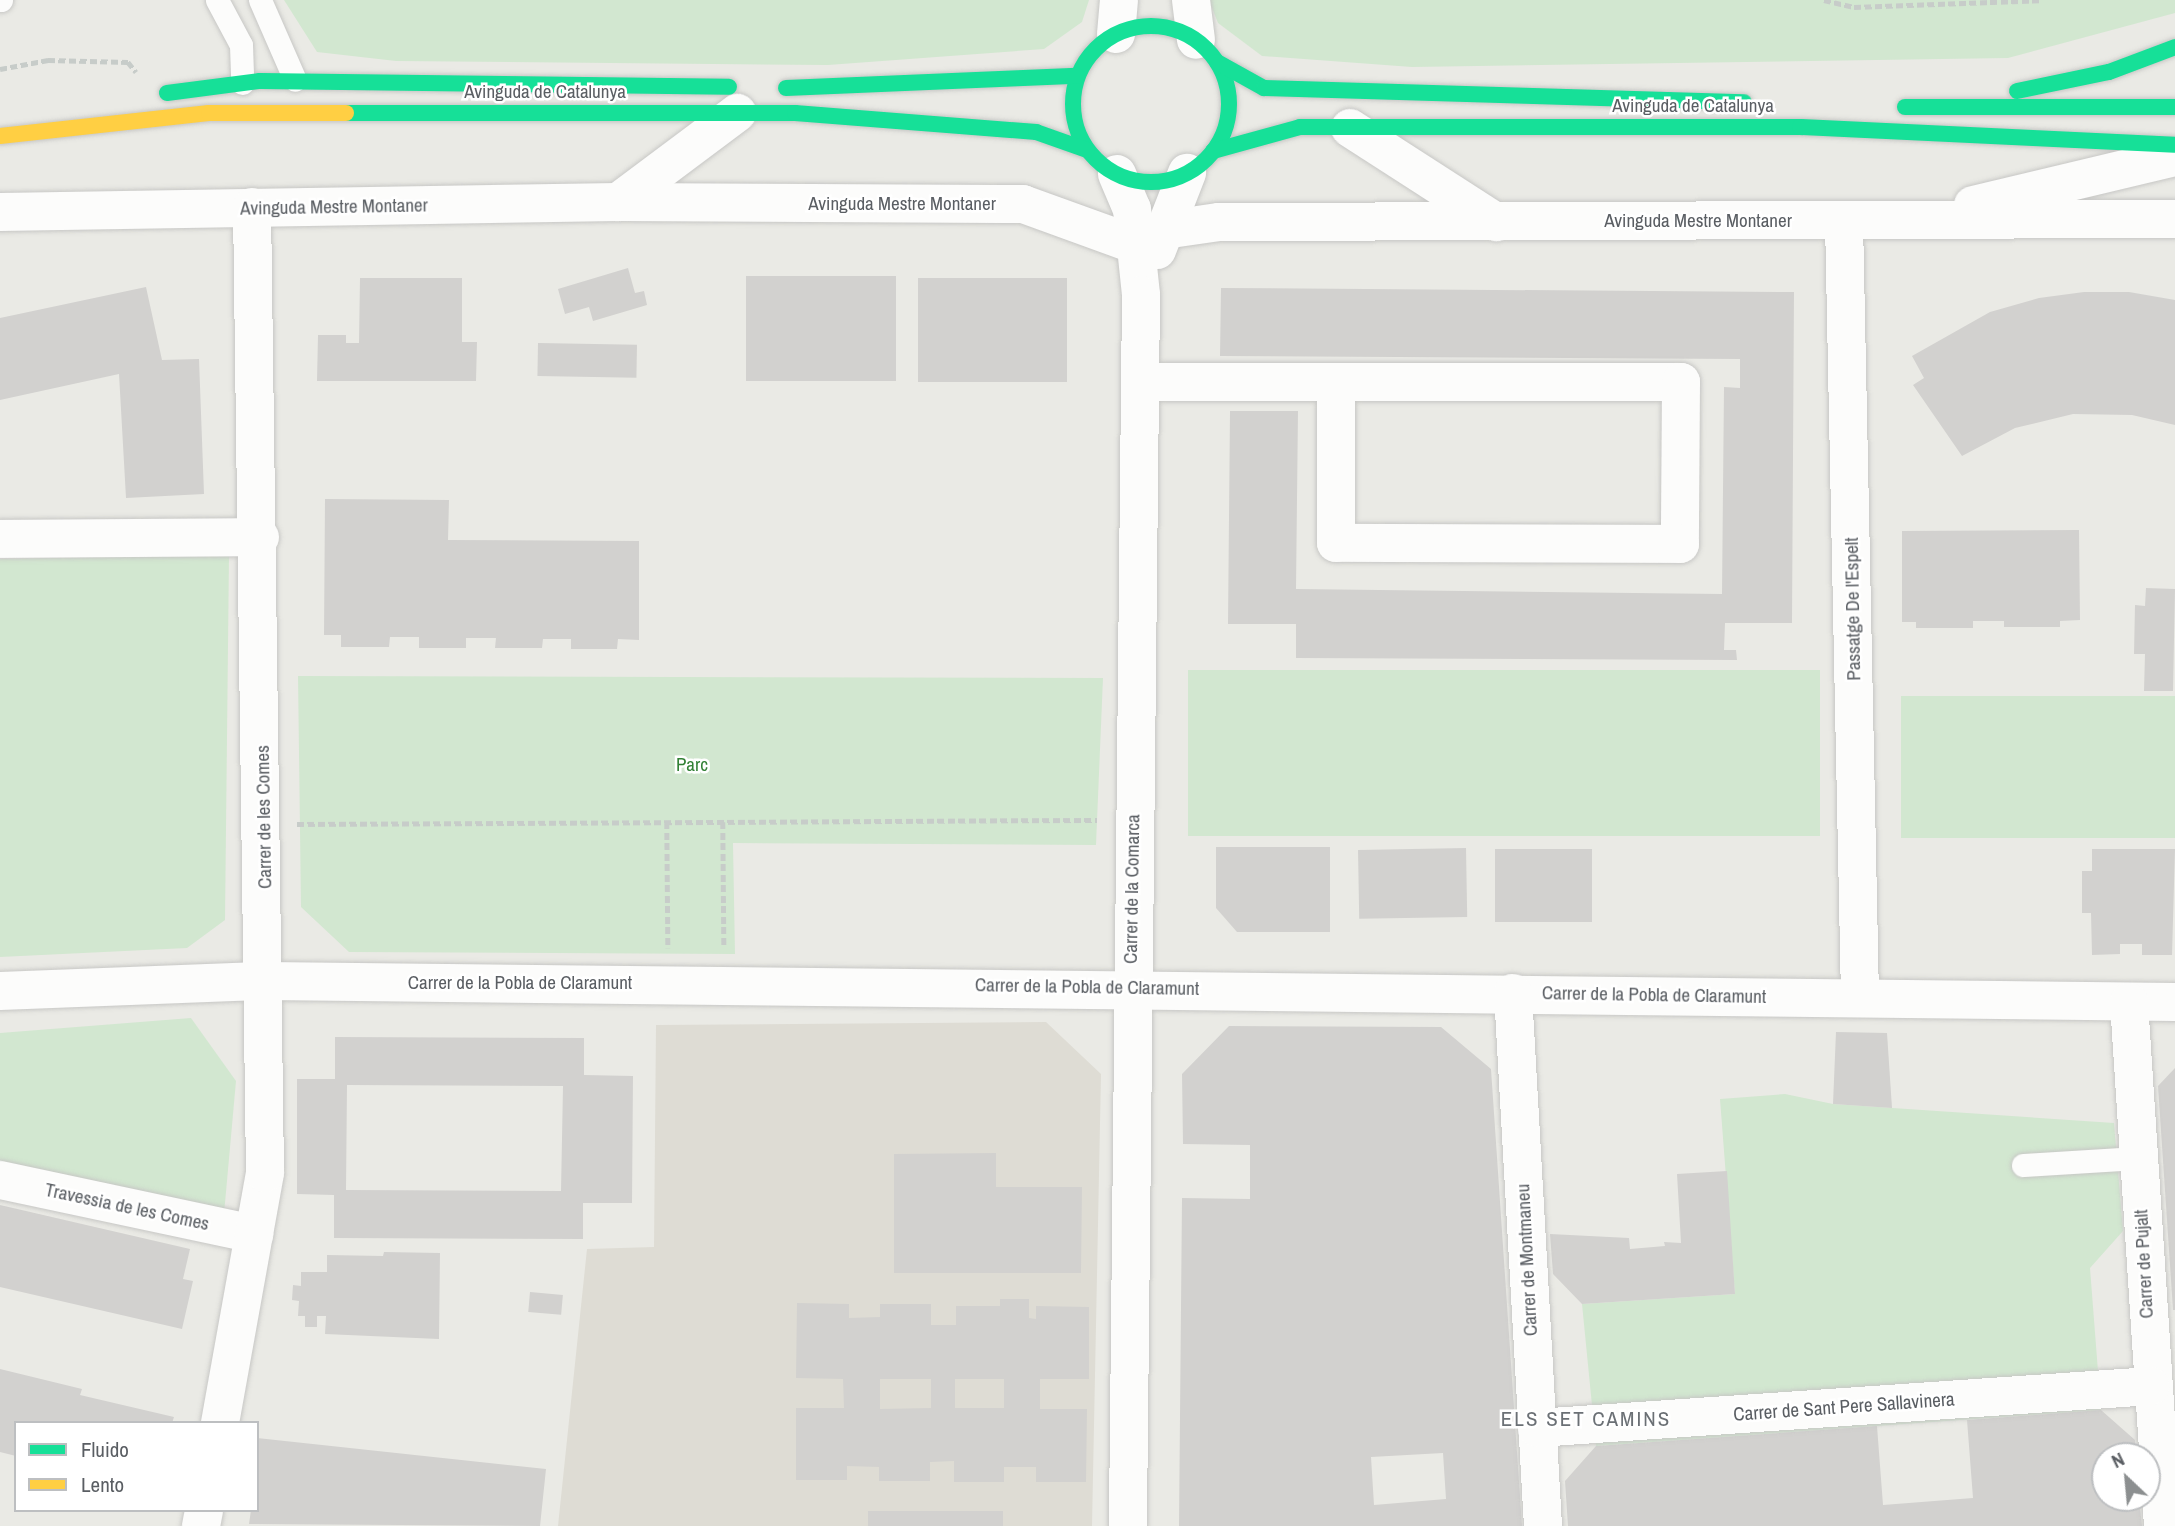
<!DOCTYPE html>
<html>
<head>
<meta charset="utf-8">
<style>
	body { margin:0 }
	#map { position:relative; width:2175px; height:1526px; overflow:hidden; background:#eaeae5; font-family:"Archivo Narrow",sans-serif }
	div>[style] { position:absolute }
	.education>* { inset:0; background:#dedcd4 }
	.green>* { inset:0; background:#d2e7d0; transform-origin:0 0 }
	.building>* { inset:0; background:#d2d1cf; transform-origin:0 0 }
	.path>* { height:4.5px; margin-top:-2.25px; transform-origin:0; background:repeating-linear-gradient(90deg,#c7ccc9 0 7px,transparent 0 10.5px) }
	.roads { filter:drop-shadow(0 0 2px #c7c7c5) drop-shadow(0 0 2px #c7c7c5) }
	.lane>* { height:23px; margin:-11.5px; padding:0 11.5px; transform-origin:11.5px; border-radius:11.5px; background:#fcfcfb }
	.street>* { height:38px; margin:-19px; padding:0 19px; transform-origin:19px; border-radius:19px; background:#fcfcfb }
	.fast>* { height:16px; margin:-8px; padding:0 8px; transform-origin:8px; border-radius:8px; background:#16e098 }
	.fast>.ring { margin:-8px; padding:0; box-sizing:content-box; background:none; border:16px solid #16e098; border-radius:50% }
	.slow>* { height:16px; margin:-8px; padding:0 8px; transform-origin:8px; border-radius:8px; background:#ffcf43 }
	span { translate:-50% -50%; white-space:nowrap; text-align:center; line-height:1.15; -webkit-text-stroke:5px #fff; paint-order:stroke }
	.street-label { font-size:19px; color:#5a5e63 }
	.park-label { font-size:19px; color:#338136 }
	.neighbourhood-label { font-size:21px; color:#6b7075; letter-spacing:2px }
	.legend { position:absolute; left:14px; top:1421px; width:245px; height:91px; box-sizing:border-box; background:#fff; border:2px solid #bdbfc1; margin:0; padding:9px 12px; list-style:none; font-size:21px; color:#5a5e63 }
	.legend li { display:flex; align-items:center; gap:14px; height:35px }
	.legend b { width:35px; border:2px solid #bdbfc1 }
	.north { position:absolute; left:2091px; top:1442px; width:70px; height:70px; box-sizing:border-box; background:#fff; border:2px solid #bdbfc1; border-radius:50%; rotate:334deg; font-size:19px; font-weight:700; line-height:28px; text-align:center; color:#5a5e63 }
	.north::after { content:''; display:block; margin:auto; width:24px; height:32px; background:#8c8f90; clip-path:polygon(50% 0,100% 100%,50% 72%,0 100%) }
</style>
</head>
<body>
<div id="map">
	<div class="education">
		<i style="clip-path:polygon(1046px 1022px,1101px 1074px,1092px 1526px,558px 1526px,587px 1249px,654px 1247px,656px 1025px)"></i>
	</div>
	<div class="green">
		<i style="clip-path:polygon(284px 0,1089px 0,1082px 22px,1044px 49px,828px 65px,396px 61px,317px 52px)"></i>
		<i style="clip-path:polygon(1209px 0,2175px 0,2175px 13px,2008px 58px,1412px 67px,1262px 56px,1218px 23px)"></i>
		<i style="clip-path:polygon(229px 554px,225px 920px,187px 948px,0 957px,0 559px)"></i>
		<i style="left:1188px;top:670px;width:632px;height:166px"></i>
		<i style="clip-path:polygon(298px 676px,1103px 678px,1096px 845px,733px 843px,735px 954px,349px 952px,301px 907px)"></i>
		<i style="left:1901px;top:696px;width:274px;height:142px"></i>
		<i style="clip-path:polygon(191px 1018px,236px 1081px,224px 1214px,0 1166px,0 1033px)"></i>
		<i style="clip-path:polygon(1785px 1094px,1833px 1104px,2114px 1123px,2123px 1231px,2090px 1268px,2101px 1410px,1596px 1446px,1582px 1304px,1735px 1294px,1720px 1099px)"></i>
	</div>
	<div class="building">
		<i style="clip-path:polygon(628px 268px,635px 293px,644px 291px,647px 305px,593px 321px,589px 307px,565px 314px,558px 289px)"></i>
		<i style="left:746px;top:276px;width:150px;height:105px"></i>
		<i style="clip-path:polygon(360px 278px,462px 278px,462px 342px,477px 342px,476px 381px,317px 381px,318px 335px,346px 335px,346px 343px,359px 343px)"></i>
		<i style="left:1067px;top:278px;width:104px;height:149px;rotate:90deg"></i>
		<i style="clip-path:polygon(146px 287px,162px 360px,199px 359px,204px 494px,126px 498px,119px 374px,0 400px,0 318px)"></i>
		<i style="clip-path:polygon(1221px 288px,1794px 292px,1792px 623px,1725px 623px,1724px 650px,1736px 650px,1737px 660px,1296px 658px,1296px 624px,1228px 624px,1230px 411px,1298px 411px,1296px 589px,1722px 594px,1724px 387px,1740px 388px,1740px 359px,1220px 356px)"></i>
		<i style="clip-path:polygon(2084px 292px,2129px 292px,2175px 300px,2175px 425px,2132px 415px,2073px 414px,2015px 428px,1962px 456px,1913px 385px,1924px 378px,1912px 356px,1990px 312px,2039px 298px)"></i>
		<i style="left:538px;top:343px;width:99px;height:33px;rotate:1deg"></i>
		<i style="clip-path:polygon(325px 499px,449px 500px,448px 540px,639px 541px,639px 640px,618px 639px,617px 649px,571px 649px,571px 639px,543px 639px,542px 648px,495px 648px,496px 638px,466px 638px,466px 648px,419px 648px,419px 637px,390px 637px,389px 647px,341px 647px,341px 635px,324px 635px)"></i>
		<i style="clip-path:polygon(2079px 530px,2080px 620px,2060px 621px,2060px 627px,2004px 627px,2004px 621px,1973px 621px,1973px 628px,1916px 628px,1916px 622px,1902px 622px,1902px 531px)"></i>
		<i style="clip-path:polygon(2146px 588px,2175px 589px,2173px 691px,2144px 691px,2145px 654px,2134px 654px,2135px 605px,2145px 606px)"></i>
		<i style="clip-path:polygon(1216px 847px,1330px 847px,1330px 932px,1237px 932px,1216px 908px)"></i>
		<i style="left:1466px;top:848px;width:69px;height:108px;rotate:89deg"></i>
		<i style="left:1495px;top:849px;width:97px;height:73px"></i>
		<i style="clip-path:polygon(2092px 849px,2175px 849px,2172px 955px,2142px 955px,2142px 944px,2120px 944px,2120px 954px,2092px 955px,2091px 913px,2082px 913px,2082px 871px,2092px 871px)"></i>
		<i style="clip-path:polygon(evenodd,1229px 1026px,1441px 1027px,1491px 1069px,1522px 1526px,1179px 1526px,1182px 1198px,1250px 1199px,1250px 1145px,1183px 1144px,1182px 1074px,1229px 1026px,1443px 1453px,1446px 1499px,1374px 1505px,1371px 1457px,1443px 1453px)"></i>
		<i style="clip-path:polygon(1836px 1032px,1887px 1033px,1892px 1108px,1833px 1104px)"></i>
		<i style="clip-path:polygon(evenodd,335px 1037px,584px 1038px,584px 1075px,633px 1076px,632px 1203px,583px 1203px,583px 1239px,334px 1238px,334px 1195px,297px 1194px,297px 1079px,335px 1079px,335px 1037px,347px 1085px,563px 1086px,561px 1191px,346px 1190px,347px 1085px)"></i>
		<i style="clip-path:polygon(2175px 1068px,2175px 1310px,2173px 1310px,2158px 1086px)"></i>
		<i style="clip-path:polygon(996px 1153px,996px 1187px,1082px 1187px,1081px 1273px,894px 1273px,894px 1154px)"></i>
		<i style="clip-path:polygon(1727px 1171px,1735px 1294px,1582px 1304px,1553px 1274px,1550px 1234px,1629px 1238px,1630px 1249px,1665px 1246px,1664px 1242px,1681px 1243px,1677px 1174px)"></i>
		<i style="clip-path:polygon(0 1205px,190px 1249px,183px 1279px,193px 1281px,182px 1329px,0 1287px)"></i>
		<i style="clip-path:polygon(384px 1252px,440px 1253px,439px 1339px,325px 1334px,326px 1316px,317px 1316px,317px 1327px,305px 1327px,305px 1316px,298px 1316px,299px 1301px,292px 1300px,293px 1285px,301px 1286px,301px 1272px,327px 1272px,327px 1255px,383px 1256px)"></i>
		<i style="left:530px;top:1292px;width:33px;height:20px;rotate:5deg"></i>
		<i style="clip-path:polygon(evenodd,1000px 1299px,1029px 1299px,1029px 1318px,1036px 1319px,1036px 1306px,1089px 1307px,1089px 1379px,1040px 1379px,1040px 1409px,1087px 1409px,1086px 1482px,1036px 1482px,1036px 1467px,1004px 1467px,1004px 1482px,954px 1482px,954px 1461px,930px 1462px,930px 1481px,879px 1481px,879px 1467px,847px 1466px,847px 1480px,796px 1480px,796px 1408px,844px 1408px,843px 1379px,796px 1378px,797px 1303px,849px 1304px,849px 1318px,880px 1317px,880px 1304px,931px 1304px,931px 1325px,956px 1325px,956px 1306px,1000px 1306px,1000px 1299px,880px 1379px,931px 1379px,931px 1408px,880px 1409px,880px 1379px,1000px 1299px,955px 1379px,1004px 1379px,1004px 1408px,955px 1408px,955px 1379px)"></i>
		<i style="clip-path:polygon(0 1369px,82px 1389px,80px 1395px,174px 1417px,172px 1423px,16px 1423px,16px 1456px,0 1452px)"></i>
		<i style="clip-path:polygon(2101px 1410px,2135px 1440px,2136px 1456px,2105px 1456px,2105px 1498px,2139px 1498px,2142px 1526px,1568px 1526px,1565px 1481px,1596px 1446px,1877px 1426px,1883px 1505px,1973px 1498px,1967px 1420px)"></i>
		<i style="clip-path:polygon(257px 1438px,546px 1469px,540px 1526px,249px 1524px,251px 1510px,257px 1510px)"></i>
		<i style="left:868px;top:1511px;width:135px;height:15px"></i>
	</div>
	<div class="path">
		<i style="left:1824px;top:0;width:31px;rotate:13deg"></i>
		<i style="left:1854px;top:7px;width:187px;rotate:-2.1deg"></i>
		<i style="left:0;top:69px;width:49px;rotate:-10.6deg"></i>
		<i style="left:48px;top:60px;width:80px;rotate:1.4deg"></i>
		<i style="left:128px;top:62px;width:13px;rotate:51deg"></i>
		<i style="left:667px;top:822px;width:126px;rotate:89.5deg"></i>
		<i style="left:723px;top:822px;width:125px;rotate:89.5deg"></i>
		<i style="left:297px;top:824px;width:800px;rotate:-0.29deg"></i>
	</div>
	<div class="roads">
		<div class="lane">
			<i style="left:0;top:0;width:1px"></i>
			<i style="left:217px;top:0;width:51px;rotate:61.9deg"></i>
			<i style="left:241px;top:45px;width:38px;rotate:88deg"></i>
			<i style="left:260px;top:0;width:87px;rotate:66.4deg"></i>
			<i style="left:2023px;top:1165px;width:115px;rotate:-3.5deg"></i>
		</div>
		<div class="street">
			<i style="left:1191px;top:0;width:40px;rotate:82.9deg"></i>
			<i style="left:1116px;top:34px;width:34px;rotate:-85deg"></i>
			<i style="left:1350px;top:128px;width:174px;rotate:32.8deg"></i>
			<i style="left:1117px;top:174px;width:38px;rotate:67deg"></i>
			<i style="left:1132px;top:209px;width:86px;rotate:84deg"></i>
			<i style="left:1141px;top:295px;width:1231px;rotate:90.61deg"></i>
			<i style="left:618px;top:202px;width:149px;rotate:-36.8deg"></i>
			<i style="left:1973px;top:205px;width:208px;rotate:-13.4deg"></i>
			<i style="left:0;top:212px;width:618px;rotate:-0.93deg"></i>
			<i style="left:618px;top:202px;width:405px;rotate:0.3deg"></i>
			<i style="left:1023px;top:204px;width:120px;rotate:19.9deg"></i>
			<i style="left:1844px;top:221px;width:776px;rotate:88.82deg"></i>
			<i style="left:1164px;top:230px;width:56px;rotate:-8.3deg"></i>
			<i style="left:1219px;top:222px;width:956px;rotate:-0.18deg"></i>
			<i style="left:1157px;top:250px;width:83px;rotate:-68.7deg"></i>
			<i style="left:1140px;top:382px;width:541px"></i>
			<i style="left:1681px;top:382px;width:162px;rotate:90.4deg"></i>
			<i style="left:1680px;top:544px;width:344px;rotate:-179.8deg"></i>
			<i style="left:1336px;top:543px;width:161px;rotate:-90deg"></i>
			<i style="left:0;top:539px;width:260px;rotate:-0.4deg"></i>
			<i style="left:0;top:991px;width:266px;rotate:-2.2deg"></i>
			<i style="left:266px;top:981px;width:1909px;rotate:0.63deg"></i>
			<i style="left:1513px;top:993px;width:534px;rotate:86.78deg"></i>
			<i style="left:2129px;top:1002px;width:525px;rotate:86.29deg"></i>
			<i style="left:0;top:1180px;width:260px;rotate:12deg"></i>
			<i style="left:220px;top:1423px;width:254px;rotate:-79.8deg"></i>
			<i style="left:265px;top:1173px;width:966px;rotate:-90.77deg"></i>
			<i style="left:1537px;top:1428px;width:615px;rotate:-3.91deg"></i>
			<i style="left:201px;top:1526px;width:16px;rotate:-79deg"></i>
		</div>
		<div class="fast">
			<i class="ring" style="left:1073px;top:26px;width:140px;height:140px"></i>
			<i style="left:1217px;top:62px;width:54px;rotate:29deg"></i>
			<i style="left:1264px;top:88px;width:480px;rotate:1.7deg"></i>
			<i style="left:786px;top:88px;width:291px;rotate:-2.4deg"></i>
			<i style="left:2017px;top:91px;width:94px;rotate:-11.7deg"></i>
			<i style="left:2109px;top:72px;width:71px;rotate:-20.7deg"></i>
			<i style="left:167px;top:93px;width:94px;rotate:-7.4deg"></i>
			<i style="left:260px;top:81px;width:469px;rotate:0.7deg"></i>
			<i style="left:1905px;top:107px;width:270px"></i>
			<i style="left:346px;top:113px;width:449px"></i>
			<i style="left:795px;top:113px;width:242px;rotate:4.5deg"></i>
			<i style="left:1036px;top:132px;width:54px;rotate:19.4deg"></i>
			<i style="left:1213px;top:151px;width:90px;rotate:-15.4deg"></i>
			<i style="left:1300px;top:127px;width:500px"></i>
			<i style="left:1800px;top:127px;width:375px;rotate:2.7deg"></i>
		</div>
		<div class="slow">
			<i style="left:0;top:136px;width:210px;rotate:-6.3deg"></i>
			<i style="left:209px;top:113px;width:137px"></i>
		</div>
	</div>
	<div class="street-label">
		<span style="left:545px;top:92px">Avinguda de Catalunya</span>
		<span style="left:1693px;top:106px">Avinguda de Catalunya</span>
		<span style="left:902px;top:204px">Avinguda Mestre Montaner</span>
		<span style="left:334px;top:207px;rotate:-1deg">Avinguda Mestre Montaner</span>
		<span style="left:1698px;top:221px">Avinguda Mestre Montaner</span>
		<span style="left:1853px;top:609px;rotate:-91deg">Passatge De l'Espelt</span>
		<span style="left:264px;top:817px;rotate:-91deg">Carrer de les Comes</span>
		<span style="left:1132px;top:889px;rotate:-89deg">Carrer de la Comarca</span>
		<span style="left:520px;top:983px">Carrer de la Pobla de Claramunt</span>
		<span style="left:1087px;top:987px;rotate:1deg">Carrer de la Pobla de Claramunt</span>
		<span style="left:1654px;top:995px;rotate:1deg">Carrer de la Pobla de Claramunt</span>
		<span style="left:127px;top:1207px;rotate:12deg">Travessia de les Comes</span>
		<span style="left:1527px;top:1260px;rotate:-93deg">Carrer de Montmaneu</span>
		<span style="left:2144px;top:1264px;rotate:-93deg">Carrer de Pujalt</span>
		<span style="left:1844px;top:1407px;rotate:-4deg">Carrer de Sant Pere Sallavinera</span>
	</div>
	<div class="park-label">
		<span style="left:692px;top:765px">Parc</span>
	</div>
	<div class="neighbourhood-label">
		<span style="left:1586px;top:1419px">ELS SET CAMINS</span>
	</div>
	<ul class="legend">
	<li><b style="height:9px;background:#16e098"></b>Fluido</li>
	<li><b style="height:9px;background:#ffcf43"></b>Lento</li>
	</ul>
	<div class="north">N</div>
</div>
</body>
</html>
